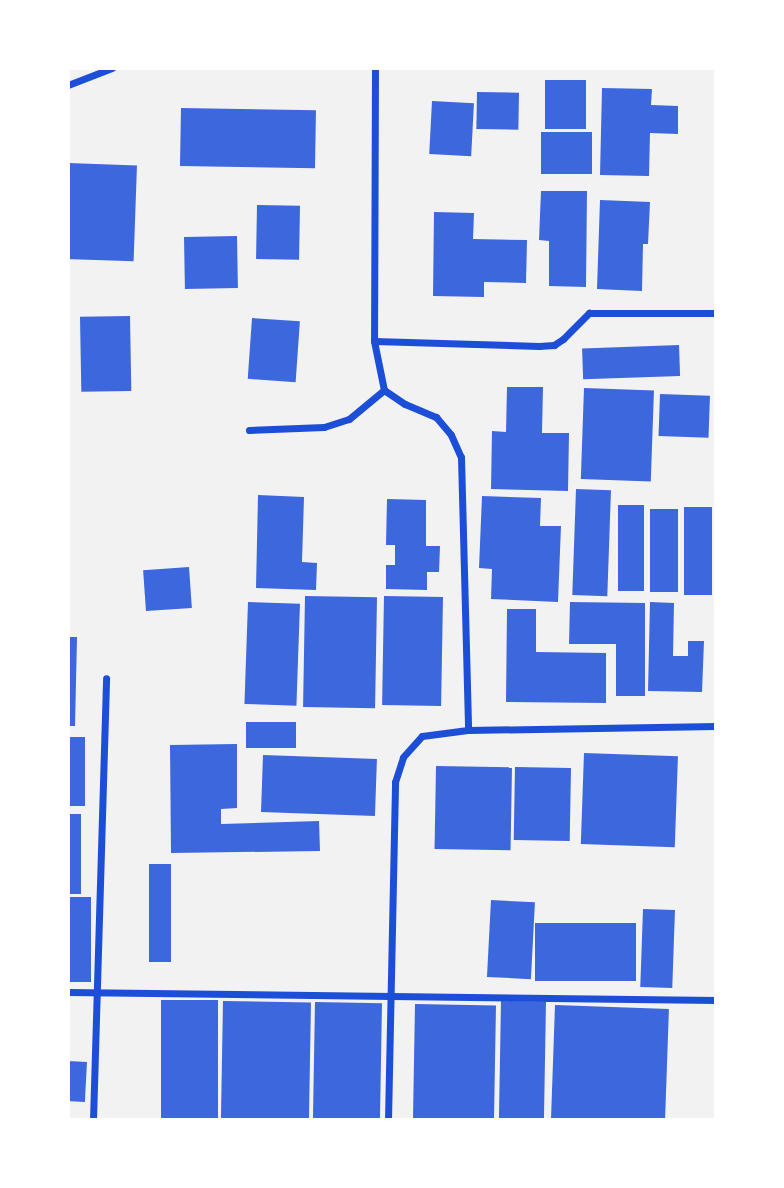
<!DOCTYPE html>
<html>
<head>
<meta charset="utf-8">
<style>
	body { margin:0 }
	#map { position:relative; width:784px; height:1188px; overflow:hidden; background:#f2f2f2; font-family:"Fira Sans",sans-serif }
	div>[style] { position:absolute }
	.building>* { inset:0; background:#3d67dc; transform-origin:0 0 }
	.minor>* { height:7px; margin:-3.5px; padding:0 3.5px; transform-origin:3.5px; border-radius:3.5px; background:#1d4ed8 }
	span { translate:-50% -50%; white-space:nowrap; text-align:center; line-height:1.15; -webkit-text-stroke:5px #fff; paint-order:stroke }
	.frame { position:absolute; inset:0; border:70px solid #fff; pointer-events:none }
</style>
</head>
<body>
<div id="map">
	<div class="building">
		<i style="left:545px;top:80px;width:41px;height:49px"></i>
		<i style="clip-path:polygon(602px 88px,652px 89px,651px 105px,678px 106px,678px 134px,650px 133px,649px 176px,600px 175px)"></i>
		<i style="left:477px;top:92px;width:42px;height:37px;rotate:1deg"></i>
		<i style="left:432px;top:101px;width:42px;height:53px;rotate:3deg"></i>
		<i style="left:181px;top:108px;width:135px;height:58px;rotate:1deg"></i>
		<i style="left:541px;top:132px;width:51px;height:42px"></i>
		<i style="left:68px;top:163px;width:69px;height:96px;rotate:2deg"></i>
		<i style="clip-path:polygon(541px 191px,587px 191px,586px 287px,549px 286px,549px 241px,539px 240px)"></i>
		<i style="clip-path:polygon(600px 200px,650px 202px,648px 244px,643px 244px,642px 291px,597px 289px)"></i>
		<i style="left:257px;top:205px;width:43px;height:54px;rotate:1deg"></i>
		<i style="clip-path:polygon(434px 212px,474px 213px,473px 239px,527px 240px,526px 283px,484px 282px,484px 297px,433px 296px)"></i>
		<i style="left:237px;top:236px;width:52px;height:53px;rotate:89deg"></i>
		<i style="left:130px;top:316px;width:75px;height:50px;rotate:89deg"></i>
		<i style="left:252px;top:318px;width:48px;height:61px;rotate:4deg"></i>
		<i style="left:679px;top:345px;width:31px;height:97px;rotate:88deg"></i>
		<i style="clip-path:polygon(507px 387px,543px 387px,542px 433px,569px 433px,568px 491px,491px 489px,492px 431px,506px 432px)"></i>
		<i style="left:584px;top:388px;width:70px;height:91px;rotate:2deg"></i>
		<i style="left:660px;top:394px;width:50px;height:42px;rotate:2deg"></i>
		<i style="left:576px;top:489px;width:35px;height:106px;rotate:2deg"></i>
		<i style="clip-path:polygon(258px 495px,304px 497px,302px 562px,317px 563px,316px 590px,256px 588px)"></i>
		<i style="clip-path:polygon(482px 496px,541px 498px,540px 526px,561px 526px,558px 602px,491px 599px,492px 569px,479px 568px)"></i>
		<i style="clip-path:polygon(387px 499px,426px 500px,426px 546px,440px 546px,439px 572px,427px 572px,427px 590px,386px 589px,386px 565px,395px 565px,395px 545px,386px 545px)"></i>
		<i style="left:618px;top:505px;width:26px;height:86px"></i>
		<i style="left:684px;top:507px;width:28px;height:88px"></i>
		<i style="left:650px;top:509px;width:28px;height:83px"></i>
		<i style="left:189px;top:567px;width:41px;height:46px;rotate:86deg"></i>
		<i style="left:305px;top:596px;width:72px;height:111px;rotate:1deg"></i>
		<i style="left:384px;top:596px;width:59px;height:109px;rotate:1deg"></i>
		<i style="left:248px;top:602px;width:52px;height:102px;rotate:2deg"></i>
		<i style="clip-path:polygon(570px 602px,645px 603px,645px 696px,616px 696px,616px 644px,569px 644px)"></i>
		<i style="clip-path:polygon(650px 602px,674px 603px,673px 656px,688px 656px,688px 641px,704px 641px,702px 692px,648px 691px)"></i>
		<i style="clip-path:polygon(507px 609px,536px 609px,536px 652px,606px 653px,606px 703px,506px 702px)"></i>
		<i style="clip-path:polygon(68px 637px,77px 637px,75px 726px,68px 726px)"></i>
		<i style="left:246px;top:722px;width:50px;height:26px"></i>
		<i style="left:68px;top:737px;width:17px;height:69px"></i>
		<i style="clip-path:polygon(237px 744px,237px 808px,221px 809px,221px 824px,319px 821px,320px 851px,171px 853px,170px 745px)"></i>
		<i style="left:584px;top:753px;width:94px;height:91px;rotate:2deg"></i>
		<i style="left:263px;top:755px;width:114px;height:57px;rotate:2deg"></i>
		<i style="left:436px;top:766px;width:76px;height:83px;rotate:1deg"></i>
		<i style="left:515px;top:767px;width:56px;height:73px;rotate:1deg"></i>
		<i style="left:68px;top:814px;width:13px;height:80px"></i>
		<i style="left:149px;top:864px;width:22px;height:98px"></i>
		<i style="left:68px;top:897px;width:23px;height:85px"></i>
		<i style="left:491px;top:900px;width:44px;height:77px;rotate:3deg"></i>
		<i style="left:643px;top:909px;width:32px;height:78px;rotate:2deg"></i>
		<i style="left:535px;top:923px;width:101px;height:58px"></i>
		<i style="left:161px;top:1000px;width:57px;height:120px"></i>
		<i style="left:223px;top:1001px;width:88px;height:119px;rotate:1deg"></i>
		<i style="left:501px;top:1001px;width:45px;height:119px;rotate:1deg"></i>
		<i style="left:315px;top:1002px;width:67px;height:118px;rotate:1deg"></i>
		<i style="left:415px;top:1004px;width:81px;height:116px;rotate:1deg"></i>
		<i style="left:555px;top:1005px;width:114px;height:115px;rotate:2deg"></i>
		<i style="left:68px;top:1061px;width:19px;height:40px;rotate:3deg"></i>
	</div>
	<div class="minor">
		<i style="left:375px;top:68px;width:273px;rotate:90.2deg"></i>
		<i style="left:374px;top:341px;width:50px;rotate:78.5deg"></i>
		<i style="left:384px;top:390px;width:25px;rotate:34deg"></i>
		<i style="left:405px;top:404px;width:34px;rotate:23deg"></i>
		<i style="left:436px;top:417px;width:23px;rotate:50deg"></i>
		<i style="left:451px;top:435px;width:24px;rotate:66deg"></i>
		<i style="left:461px;top:457px;width:273px;rotate:88.5deg"></i>
		<i style="left:468px;top:730px;width:248px;rotate:-0.9deg"></i>
		<i style="left:68px;top:85px;width:47px;rotate:-21.1deg"></i>
		<i style="left:374px;top:341px;width:165px;rotate:1.7deg"></i>
		<i style="left:539px;top:346px;width:15px;rotate:-4deg"></i>
		<i style="left:554px;top:345px;width:11px;rotate:-34deg"></i>
		<i style="left:563px;top:339px;width:37px;rotate:-45deg"></i>
		<i style="left:589px;top:313px;width:127px"></i>
		<i style="left:249px;top:430px;width:75px;rotate:-2.3deg"></i>
		<i style="left:324px;top:427px;width:26px;rotate:-18deg"></i>
		<i style="left:349px;top:419px;width:45px;rotate:-39.6deg"></i>
		<i style="left:68px;top:992px;width:648px;rotate:0.71deg"></i>
		<i style="left:93px;top:1120px;width:442px;rotate:-88.3deg"></i>
		<i style="left:388px;top:1120px;width:338px;rotate:-88.8deg"></i>
		<i style="left:395px;top:782px;width:26px;rotate:-72deg"></i>
		<i style="left:403px;top:757px;width:28px;rotate:-48deg"></i>
		<i style="left:422px;top:736px;width:46px;rotate:-7.4deg"></i>
	</div>
	<div class="frame"></div>
</div>
</body>
</html>
